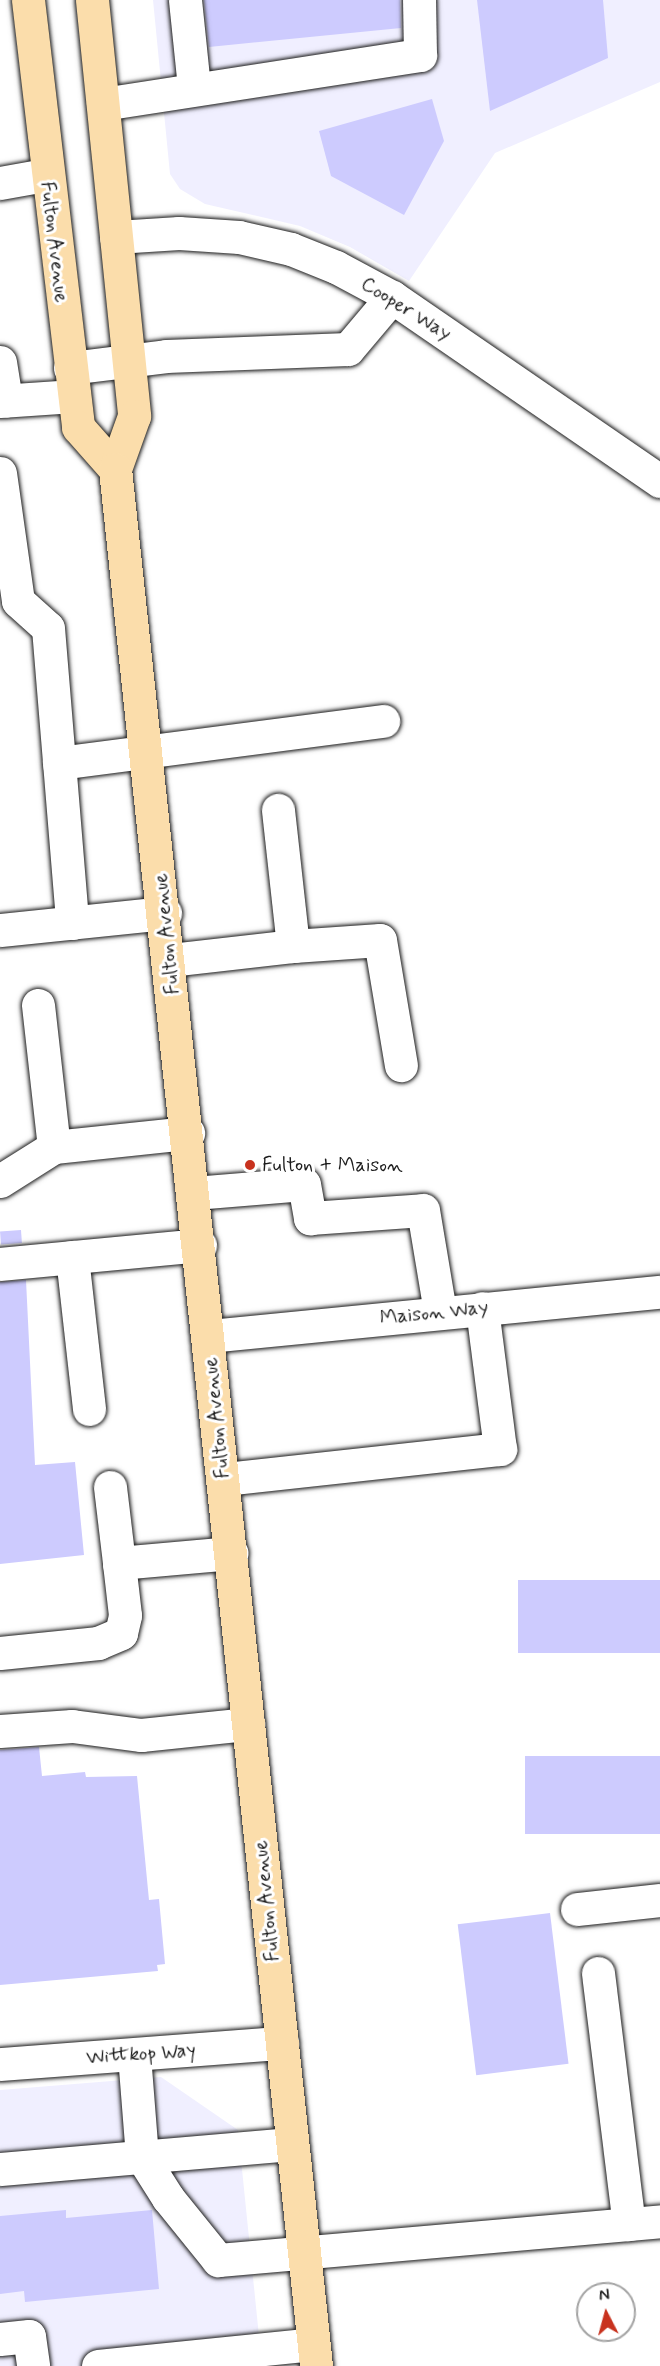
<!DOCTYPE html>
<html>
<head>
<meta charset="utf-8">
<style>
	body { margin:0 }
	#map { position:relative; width:660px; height:2366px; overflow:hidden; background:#fff; font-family:Mynerve,sans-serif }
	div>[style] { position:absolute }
	.built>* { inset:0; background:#f0efff }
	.building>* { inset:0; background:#cdcbfe; transform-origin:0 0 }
	.roads { filter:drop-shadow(0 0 2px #1c1c1c) drop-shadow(0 0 2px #1c1c1c) }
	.minor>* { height:33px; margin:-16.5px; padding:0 16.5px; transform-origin:16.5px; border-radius:16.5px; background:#fff }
	.major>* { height:33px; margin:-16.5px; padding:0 16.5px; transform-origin:16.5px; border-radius:16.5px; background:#fbddab }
	.dots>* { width:16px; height:16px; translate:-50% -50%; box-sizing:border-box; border:3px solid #fff; border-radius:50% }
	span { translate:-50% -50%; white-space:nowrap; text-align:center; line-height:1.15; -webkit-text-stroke:6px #fff; paint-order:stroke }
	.street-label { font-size:20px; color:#1c1c1c }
	.poi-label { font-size:20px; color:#1c1c1c }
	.left { translate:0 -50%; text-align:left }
	.north { position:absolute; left:576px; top:2282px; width:60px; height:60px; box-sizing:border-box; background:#fff; border:2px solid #a4a4a4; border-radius:50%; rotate:354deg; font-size:16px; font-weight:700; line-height:24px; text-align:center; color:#1c1c1c }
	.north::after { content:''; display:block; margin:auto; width:21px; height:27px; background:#c8321e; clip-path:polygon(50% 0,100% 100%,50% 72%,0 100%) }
</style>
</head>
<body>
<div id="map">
	<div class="built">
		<i style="clip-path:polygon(153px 0,660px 0,660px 82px,495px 153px,409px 281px,350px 247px,300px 226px,205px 204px,180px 189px,170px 174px)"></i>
		<i style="clip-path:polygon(161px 2077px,238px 2130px,262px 2366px,0 2366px,0 2090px)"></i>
	</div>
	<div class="building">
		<i style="clip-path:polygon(204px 0,400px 0,401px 28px,209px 47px)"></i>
		<i style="clip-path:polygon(477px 0,603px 0,608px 58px,490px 111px)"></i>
		<i style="clip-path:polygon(432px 99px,444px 141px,404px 215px,331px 176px,319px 131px)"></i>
		<i style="left:21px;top:1230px;width:13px;height:21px;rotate:86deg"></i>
		<i style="clip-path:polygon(26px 1280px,35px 1465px,75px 1462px,84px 1555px,0 1564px,0 1282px)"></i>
		<i style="left:660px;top:1580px;width:73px;height:142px;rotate:90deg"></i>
		<i style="clip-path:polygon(39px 1747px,42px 1776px,85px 1772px,86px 1777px,137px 1776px,149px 1900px,159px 1899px,165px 1964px,157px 1965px,158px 1971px,0 1985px,0 1750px)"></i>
		<i style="left:660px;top:1756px;width:78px;height:135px;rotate:90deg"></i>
		<i style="left:550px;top:1913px;width:152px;height:93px;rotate:83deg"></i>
		<i style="clip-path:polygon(66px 2210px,66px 2218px,152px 2210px,159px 2289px,25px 2302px,24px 2291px,0 2294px,0 2216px)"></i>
	</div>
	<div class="roads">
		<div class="minor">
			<i style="left:185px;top:0;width:87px;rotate:84.1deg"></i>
			<i style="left:103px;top:104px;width:321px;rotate:-8.8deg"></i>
			<i style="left:420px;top:55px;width:55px;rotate:-91deg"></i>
			<i style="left:0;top:183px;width:46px;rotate:-10.1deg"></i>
			<i style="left:116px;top:237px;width:63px;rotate:-3.6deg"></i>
			<i style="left:179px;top:233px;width:60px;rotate:3.8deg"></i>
			<i style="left:239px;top:237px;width:53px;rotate:13deg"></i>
			<i style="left:291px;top:249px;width:48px;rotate:21.8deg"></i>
			<i style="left:336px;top:267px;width:64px;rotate:28.2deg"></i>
			<i style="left:392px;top:297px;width:325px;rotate:34.5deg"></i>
			<i style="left:0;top:362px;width:39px;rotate:81deg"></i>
			<i style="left:70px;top:368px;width:97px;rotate:-7.1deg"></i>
			<i style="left:166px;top:356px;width:182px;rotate:-2.2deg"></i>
			<i style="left:348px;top:349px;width:68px;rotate:-49.8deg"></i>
			<i style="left:0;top:401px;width:74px;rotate:-3.9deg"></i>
			<i style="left:0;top:473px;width:129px;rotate:82deg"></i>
			<i style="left:18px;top:601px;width:40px;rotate:42deg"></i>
			<i style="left:48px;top:628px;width:296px;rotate:85.3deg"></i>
			<i style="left:59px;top:763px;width:327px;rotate:-7.4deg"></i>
			<i style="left:0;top:930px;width:166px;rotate:-5.9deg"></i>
			<i style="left:293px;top:946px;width:87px;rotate:-3.9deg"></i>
			<i style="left:380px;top:940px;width:127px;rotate:80.5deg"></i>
			<i style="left:170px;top:960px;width:124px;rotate:-6.5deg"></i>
			<i style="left:293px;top:946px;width:137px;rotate:-96.3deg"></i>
			<i style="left:38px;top:1005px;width:143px;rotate:83.6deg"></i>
			<i style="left:54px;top:1147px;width:135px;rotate:-6deg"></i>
			<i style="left:0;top:1181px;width:64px;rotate:-32.2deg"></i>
			<i style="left:194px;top:1193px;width:110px;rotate:-4.7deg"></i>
			<i style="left:304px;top:1184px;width:35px;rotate:80deg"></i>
			<i style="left:310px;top:1218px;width:113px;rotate:-4deg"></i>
			<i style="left:423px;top:1210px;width:103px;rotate:80.5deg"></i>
			<i style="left:72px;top:1257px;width:153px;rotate:83.6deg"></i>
			<i style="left:0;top:1264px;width:201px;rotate:-5.4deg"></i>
			<i style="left:209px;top:1336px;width:453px;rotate:-5.6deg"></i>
			<i style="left:224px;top:1479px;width:278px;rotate:-6.2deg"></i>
			<i style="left:500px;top:1449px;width:142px;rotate:-97.3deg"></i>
			<i style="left:110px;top:1487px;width:77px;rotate:83.2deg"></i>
			<i style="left:0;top:1653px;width:99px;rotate:-5.8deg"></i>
			<i style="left:98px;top:1643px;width:25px;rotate:-23deg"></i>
			<i style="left:121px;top:1633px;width:18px;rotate:-77deg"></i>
			<i style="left:125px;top:1615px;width:52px;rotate:-96.6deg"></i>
			<i style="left:119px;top:1563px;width:113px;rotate:-5.1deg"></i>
			<i style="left:0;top:1731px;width:72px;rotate:-4deg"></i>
			<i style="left:72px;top:1726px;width:70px;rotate:7.4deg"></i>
			<i style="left:141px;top:1735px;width:108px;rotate:-5.9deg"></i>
			<i style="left:577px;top:1909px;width:83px;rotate:-6.2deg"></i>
			<i style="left:598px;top:1973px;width:253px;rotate:83deg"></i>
			<i style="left:134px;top:2055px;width:102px;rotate:85.5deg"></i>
			<i style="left:142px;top:2157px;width:49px;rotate:57.6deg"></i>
			<i style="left:168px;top:2198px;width:80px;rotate:51.1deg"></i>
			<i style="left:218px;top:2260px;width:444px;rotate:-5deg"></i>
			<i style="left:0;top:2064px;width:283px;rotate:-4.3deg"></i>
			<i style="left:0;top:2169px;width:293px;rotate:-4.9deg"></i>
			<i style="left:0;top:2339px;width:29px;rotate:-6deg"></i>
			<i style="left:29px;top:2336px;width:30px;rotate:82deg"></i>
			<i style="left:98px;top:2366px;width:216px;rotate:-5.8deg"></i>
		</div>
		<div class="major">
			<i style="left:28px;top:0;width:430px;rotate:83.3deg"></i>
			<i style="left:78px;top:427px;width:56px;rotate:48.6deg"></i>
			<i style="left:92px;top:0;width:418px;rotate:84.2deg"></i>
			<i style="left:134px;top:416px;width:56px;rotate:109.7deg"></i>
			<i style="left:115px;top:469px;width:1908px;rotate:83.95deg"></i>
		</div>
	</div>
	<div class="dots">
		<i style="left:250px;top:1165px;background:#c8321e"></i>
	</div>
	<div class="street-label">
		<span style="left:54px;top:242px;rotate:83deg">Fulton Avenue</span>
		<span style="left:406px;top:309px;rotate:32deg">Cooper Way</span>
		<span style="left:167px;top:934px;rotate:-96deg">Fulton Avenue</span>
		<span style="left:434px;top:1313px;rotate:-6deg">Maison Way</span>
		<span style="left:217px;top:1418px;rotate:-96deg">Fulton Avenue</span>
		<span style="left:267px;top:1901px;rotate:-96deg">Fulton Avenue</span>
		<span style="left:141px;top:2054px;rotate:-4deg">Wittkop Way</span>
	</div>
	<div class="poi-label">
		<span class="left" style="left:262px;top:1165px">Fulton + Maison</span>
	</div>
	<div class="north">N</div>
</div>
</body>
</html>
